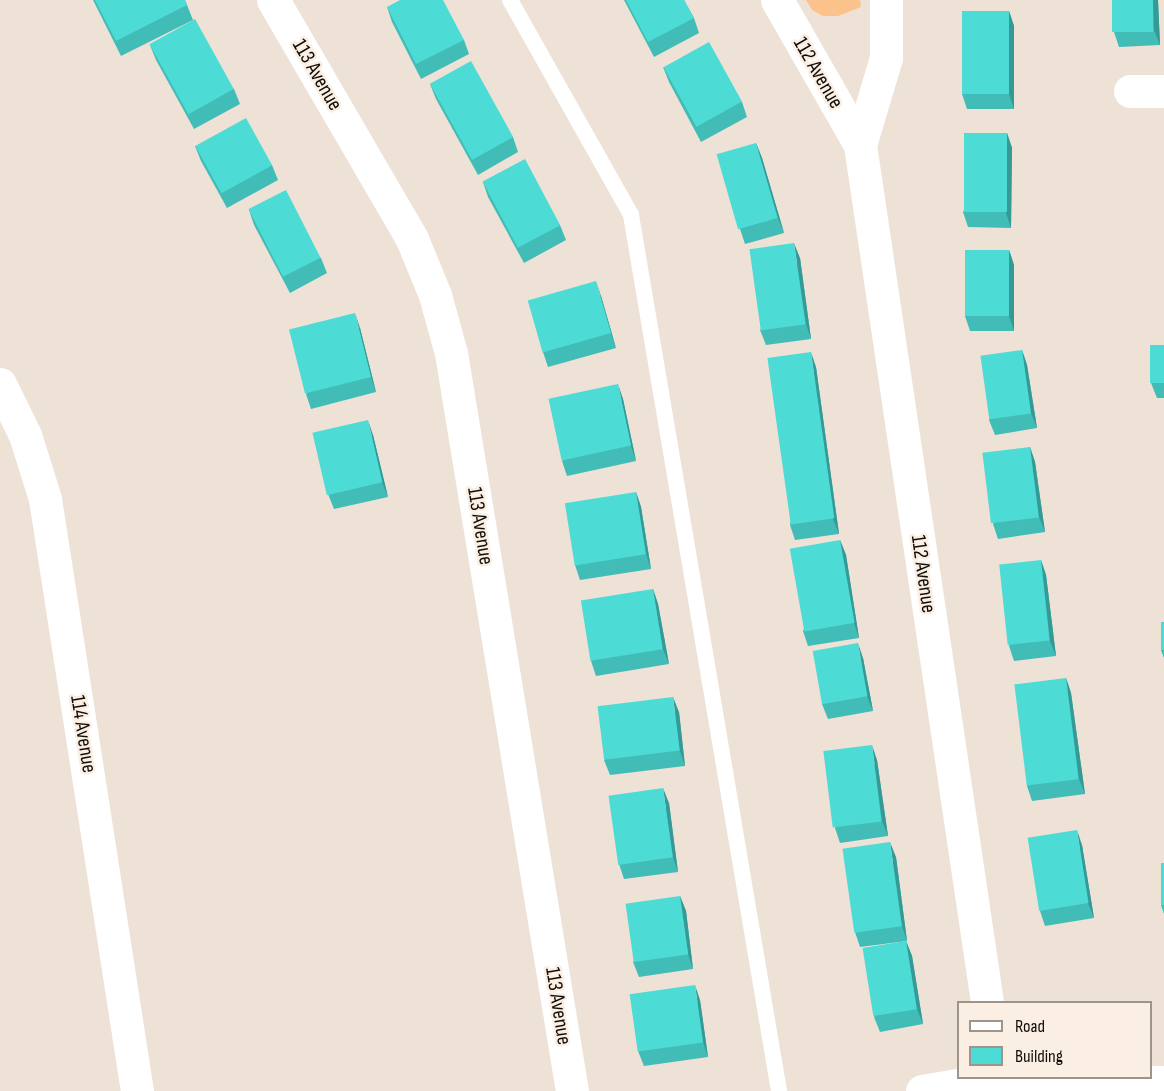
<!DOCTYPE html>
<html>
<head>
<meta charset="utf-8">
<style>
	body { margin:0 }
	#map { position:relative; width:1164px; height:1091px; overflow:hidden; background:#eee1d6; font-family:"Sofia Sans Condensed",sans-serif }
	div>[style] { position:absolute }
	.green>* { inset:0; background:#fcc28b }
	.service>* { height:16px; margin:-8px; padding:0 8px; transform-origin:8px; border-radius:8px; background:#fff }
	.minor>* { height:33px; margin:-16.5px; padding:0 16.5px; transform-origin:16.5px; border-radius:16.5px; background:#fff }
	.wall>* { inset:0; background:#42bcb7 }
	.shaded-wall>* { inset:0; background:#369995 }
	.building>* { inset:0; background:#4ddbd5; transform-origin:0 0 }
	span { translate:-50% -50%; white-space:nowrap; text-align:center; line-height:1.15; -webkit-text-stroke:5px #fbeee3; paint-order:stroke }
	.street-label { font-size:21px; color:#100c08 }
	.legend { position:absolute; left:957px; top:1001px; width:195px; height:78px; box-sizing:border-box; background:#fbeee3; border:2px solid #9d948b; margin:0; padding:8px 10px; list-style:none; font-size:18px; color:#100c08 }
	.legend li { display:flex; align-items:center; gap:12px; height:30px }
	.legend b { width:30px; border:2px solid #9d948b }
</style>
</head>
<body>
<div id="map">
	<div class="green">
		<i style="clip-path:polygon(806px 0,860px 0,861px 7px,838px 16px,823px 16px,812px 10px)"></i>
	</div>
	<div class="service">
		<i style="left:510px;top:0;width:247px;rotate:60.6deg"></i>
		<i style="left:631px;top:215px;width:888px;rotate:80.41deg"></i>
	</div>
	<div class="minor">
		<i style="left:273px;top:0;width:276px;rotate:59.8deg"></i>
		<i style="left:412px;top:239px;width:61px;rotate:67.7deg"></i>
		<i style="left:435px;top:295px;width:60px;rotate:74.6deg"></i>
		<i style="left:451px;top:353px;width:748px;rotate:80.69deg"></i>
		<i style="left:777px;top:0;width:167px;rotate:60.2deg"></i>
		<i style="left:860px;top:145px;width:866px;rotate:81.57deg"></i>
		<i style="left:1130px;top:91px;width:34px"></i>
		<i style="left:860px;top:145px;width:91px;rotate:-73.4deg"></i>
		<i style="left:886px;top:58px;width:58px;rotate:-90deg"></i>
		<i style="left:0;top:384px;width:57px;rotate:63.9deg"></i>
		<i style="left:25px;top:435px;width:67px;rotate:72.6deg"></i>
		<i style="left:45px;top:499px;width:599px;rotate:81.17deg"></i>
		<i style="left:922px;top:1091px;width:77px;rotate:-9.7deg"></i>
		<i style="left:998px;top:1078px;width:166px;rotate:1.4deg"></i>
	</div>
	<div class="wall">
		<i style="clip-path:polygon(93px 0,185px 0,193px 20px,121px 56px)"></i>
		<i style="clip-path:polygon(624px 0,684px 0,694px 18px,699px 33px,654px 57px)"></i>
		<i style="clip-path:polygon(1112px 0,1158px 0,1160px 45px,1119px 47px,1114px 32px)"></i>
		<i style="clip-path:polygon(387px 7px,464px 40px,469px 54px,421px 79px,392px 22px)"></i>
		<i style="clip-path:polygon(1009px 11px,1014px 26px,1014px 109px,967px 109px,962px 94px)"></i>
		<i style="clip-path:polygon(150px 45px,234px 89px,240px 104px,194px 129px,156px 60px)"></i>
		<i style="clip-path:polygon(663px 67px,742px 102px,747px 117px,701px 142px,669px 82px)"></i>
		<i style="clip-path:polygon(430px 84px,513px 137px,518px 152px,478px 175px,436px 99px)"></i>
		<i style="clip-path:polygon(1007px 133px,1012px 148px,1011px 228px,968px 227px,963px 212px)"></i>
		<i style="clip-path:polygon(756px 143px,762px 158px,784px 233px,745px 244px,740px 229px)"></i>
		<i style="clip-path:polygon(195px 146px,272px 165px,278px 180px,227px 208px,201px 161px)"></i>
		<i style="clip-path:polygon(483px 182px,560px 225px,566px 240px,524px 263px,488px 197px)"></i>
		<i style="clip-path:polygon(249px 210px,321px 258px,327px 273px,290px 293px,254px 225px)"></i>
		<i style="clip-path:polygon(1009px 250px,1014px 265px,1014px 331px,970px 331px,965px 316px)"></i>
		<i style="clip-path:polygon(800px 258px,811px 339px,766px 345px,760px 330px)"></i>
		<i style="clip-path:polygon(601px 296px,616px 348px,548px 367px,543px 352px)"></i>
		<i style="clip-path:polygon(360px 328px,376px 392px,311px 409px,306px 394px)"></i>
		<i style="clip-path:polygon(1164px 345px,1164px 398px,1157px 398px,1151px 383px)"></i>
		<i style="clip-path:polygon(1022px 350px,1027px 365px,1037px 428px,995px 435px,989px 420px)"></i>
		<i style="clip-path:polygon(816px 367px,839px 534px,795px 540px,790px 525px)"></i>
		<i style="clip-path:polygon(623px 399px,636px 461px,567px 476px,562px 461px)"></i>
		<i style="clip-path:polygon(373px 435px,388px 497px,334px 509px,328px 494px)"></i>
		<i style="clip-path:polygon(1030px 447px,1035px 462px,1045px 532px,998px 539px,993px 524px)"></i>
		<i style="clip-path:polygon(636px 492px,641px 507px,651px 569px,580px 580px,575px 565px)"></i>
		<i style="clip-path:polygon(840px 540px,846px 555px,859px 638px,808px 646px,803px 631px)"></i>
		<i style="clip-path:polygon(1041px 560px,1046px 575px,1056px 656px,1014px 661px,1009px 646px)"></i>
		<i style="clip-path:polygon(653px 589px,658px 604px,669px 664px,596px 676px,591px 661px)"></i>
		<i style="clip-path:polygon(1164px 622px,1164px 658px,1161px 650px)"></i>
		<i style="clip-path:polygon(863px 658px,873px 711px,828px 719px,822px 704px)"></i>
		<i style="clip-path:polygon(1066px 678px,1071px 693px,1085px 794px,1032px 801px,1027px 786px)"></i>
		<i style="clip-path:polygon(679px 712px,685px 766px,610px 775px,604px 760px)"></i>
		<i style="clip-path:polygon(877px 760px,888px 836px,840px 843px,835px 828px)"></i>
		<i style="clip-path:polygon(669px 803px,678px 872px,624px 879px,619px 864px)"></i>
		<i style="clip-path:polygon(1082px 845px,1094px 918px,1045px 926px,1040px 911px)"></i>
		<i style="clip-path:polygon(896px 857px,907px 941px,860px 947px,855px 932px)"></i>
		<i style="clip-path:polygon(1164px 863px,1164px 914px,1161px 905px)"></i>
		<i style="clip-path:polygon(680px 896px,686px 911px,693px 969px,639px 977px,633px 962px)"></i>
		<i style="clip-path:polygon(906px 941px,912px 956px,923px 1024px,880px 1032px,874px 1017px)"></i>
		<i style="clip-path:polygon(700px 1000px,708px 1057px,644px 1066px,638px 1051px)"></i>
	</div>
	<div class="shaded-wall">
		<i style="clip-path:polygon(1153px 0,1158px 0,1160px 45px,1154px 30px)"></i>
		<i style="clip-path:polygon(1009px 11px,1014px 26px,1014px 109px,1009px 94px)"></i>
		<i style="clip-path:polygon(1007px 133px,1012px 148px,1011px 228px,1006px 213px)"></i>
		<i style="clip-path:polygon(756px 143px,762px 158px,784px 233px,778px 218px)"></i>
		<i style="clip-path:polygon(794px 243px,800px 258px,811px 339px,806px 324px)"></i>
		<i style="clip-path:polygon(1009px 250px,1014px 265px,1014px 331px,1009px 316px)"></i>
		<i style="clip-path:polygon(596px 281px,601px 296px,616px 348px,611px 333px)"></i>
		<i style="clip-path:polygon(355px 313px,360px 328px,376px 392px,371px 377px)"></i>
		<i style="clip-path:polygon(1022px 350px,1027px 365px,1037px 428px,1031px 413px)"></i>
		<i style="clip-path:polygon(811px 352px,816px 367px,839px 534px,833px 519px)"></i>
		<i style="clip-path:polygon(618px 384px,623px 399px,636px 461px,631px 446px)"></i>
		<i style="clip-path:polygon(368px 420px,373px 435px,388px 497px,382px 482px)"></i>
		<i style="clip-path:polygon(1030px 447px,1035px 462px,1045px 532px,1039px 517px)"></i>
		<i style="clip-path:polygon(636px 492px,641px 507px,651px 569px,646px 554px)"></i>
		<i style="clip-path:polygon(840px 540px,846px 555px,859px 638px,854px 623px)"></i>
		<i style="clip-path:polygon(1041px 560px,1046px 575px,1056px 656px,1050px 641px)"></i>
		<i style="clip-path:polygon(653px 589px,658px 604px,669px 664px,663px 649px)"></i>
		<i style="clip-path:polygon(858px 643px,863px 658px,873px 711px,867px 696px)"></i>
		<i style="clip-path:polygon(1066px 678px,1071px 693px,1085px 794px,1079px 779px)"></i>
		<i style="clip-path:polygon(673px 697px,679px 712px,685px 766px,680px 751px)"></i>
		<i style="clip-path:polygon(872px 745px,877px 760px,888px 836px,882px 821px)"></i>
		<i style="clip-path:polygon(663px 788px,669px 803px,678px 872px,673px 857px)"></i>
		<i style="clip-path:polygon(1077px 830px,1082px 845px,1094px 918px,1088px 903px)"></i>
		<i style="clip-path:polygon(890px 842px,896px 857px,907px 941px,902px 926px)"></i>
		<i style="clip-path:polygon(680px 896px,686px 911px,693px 969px,688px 954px)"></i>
		<i style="clip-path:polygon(906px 941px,912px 956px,923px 1024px,917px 1009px)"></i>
		<i style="clip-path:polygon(695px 985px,700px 1000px,708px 1057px,703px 1042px)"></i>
	</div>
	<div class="building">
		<i style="clip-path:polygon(95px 0,185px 0,187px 5px,116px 41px)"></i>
		<i style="clip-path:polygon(400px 0,443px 0,464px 40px,416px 64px,387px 7px)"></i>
		<i style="clip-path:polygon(626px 0,684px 0,694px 18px,648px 42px)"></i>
		<i style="left:1112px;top:0;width:41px;height:32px"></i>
		<i style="left:962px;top:11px;width:47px;height:83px"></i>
		<i style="left:195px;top:19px;width:80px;height:52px;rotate:61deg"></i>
		<i style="left:709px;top:42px;width:68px;height:52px;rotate:61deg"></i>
		<i style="left:471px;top:61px;width:87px;height:47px;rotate:61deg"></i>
		<i style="left:246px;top:118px;width:54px;height:58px;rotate:61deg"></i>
		<i style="left:964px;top:133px;width:43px;height:79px"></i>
		<i style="left:756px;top:143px;width:78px;height:41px;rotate:74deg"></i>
		<i style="left:525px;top:159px;width:75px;height:48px;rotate:62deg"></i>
		<i style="left:286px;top:190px;width:76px;height:42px;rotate:63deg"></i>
		<i style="left:794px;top:243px;width:82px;height:45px;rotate:82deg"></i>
		<i style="left:965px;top:250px;width:44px;height:66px"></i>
		<i style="left:596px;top:281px;width:54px;height:71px;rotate:74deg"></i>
		<i style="left:355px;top:313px;width:66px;height:68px;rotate:76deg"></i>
		<i style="left:1150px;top:345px;width:14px;height:38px"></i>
		<i style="left:1022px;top:350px;width:64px;height:42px;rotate:82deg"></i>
		<i style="left:811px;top:352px;width:168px;height:44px;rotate:82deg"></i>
		<i style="left:618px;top:384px;width:63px;height:71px;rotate:78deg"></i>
		<i style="left:368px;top:420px;width:64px;height:57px;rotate:77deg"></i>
		<i style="left:1030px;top:447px;width:71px;height:48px;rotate:83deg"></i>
		<i style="left:636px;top:492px;width:63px;height:72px;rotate:81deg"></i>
		<i style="left:840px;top:540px;width:84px;height:51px;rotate:80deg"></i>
		<i style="left:1041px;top:560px;width:81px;height:42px;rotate:84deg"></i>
		<i style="left:653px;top:589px;width:61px;height:73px;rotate:81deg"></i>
		<i style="left:1161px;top:622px;width:3px;height:28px"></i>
		<i style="left:858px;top:643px;width:54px;height:46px;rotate:80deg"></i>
		<i style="left:1066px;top:678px;width:102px;height:52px;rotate:83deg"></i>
		<i style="left:673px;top:697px;width:54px;height:76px;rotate:83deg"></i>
		<i style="left:872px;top:745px;width:77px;height:49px;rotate:83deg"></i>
		<i style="left:663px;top:788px;width:70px;height:55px;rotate:82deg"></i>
		<i style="left:1077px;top:830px;width:74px;height:50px;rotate:81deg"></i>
		<i style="left:890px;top:842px;width:85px;height:48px;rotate:82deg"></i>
		<i style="left:1161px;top:863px;width:3px;height:42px"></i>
		<i style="left:680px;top:896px;width:59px;height:55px;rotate:82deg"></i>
		<i style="left:906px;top:941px;width:69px;height:44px;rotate:81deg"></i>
		<i style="left:695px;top:985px;width:58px;height:66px;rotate:82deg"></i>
	</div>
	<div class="street-label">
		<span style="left:818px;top:73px;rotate:60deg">112 Avenue</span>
		<span style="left:317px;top:75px;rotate:60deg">113 Avenue</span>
		<span style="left:480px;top:526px;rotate:81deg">113 Avenue</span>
		<span style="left:923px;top:574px;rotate:82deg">112 Avenue</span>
		<span style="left:83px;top:734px;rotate:81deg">114 Avenue</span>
		<span style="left:558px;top:1006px;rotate:81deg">113 Avenue</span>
	</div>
	<ul class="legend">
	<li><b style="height:8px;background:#fff"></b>Road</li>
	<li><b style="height:16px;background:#4ddbd5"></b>Building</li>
	</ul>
</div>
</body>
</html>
